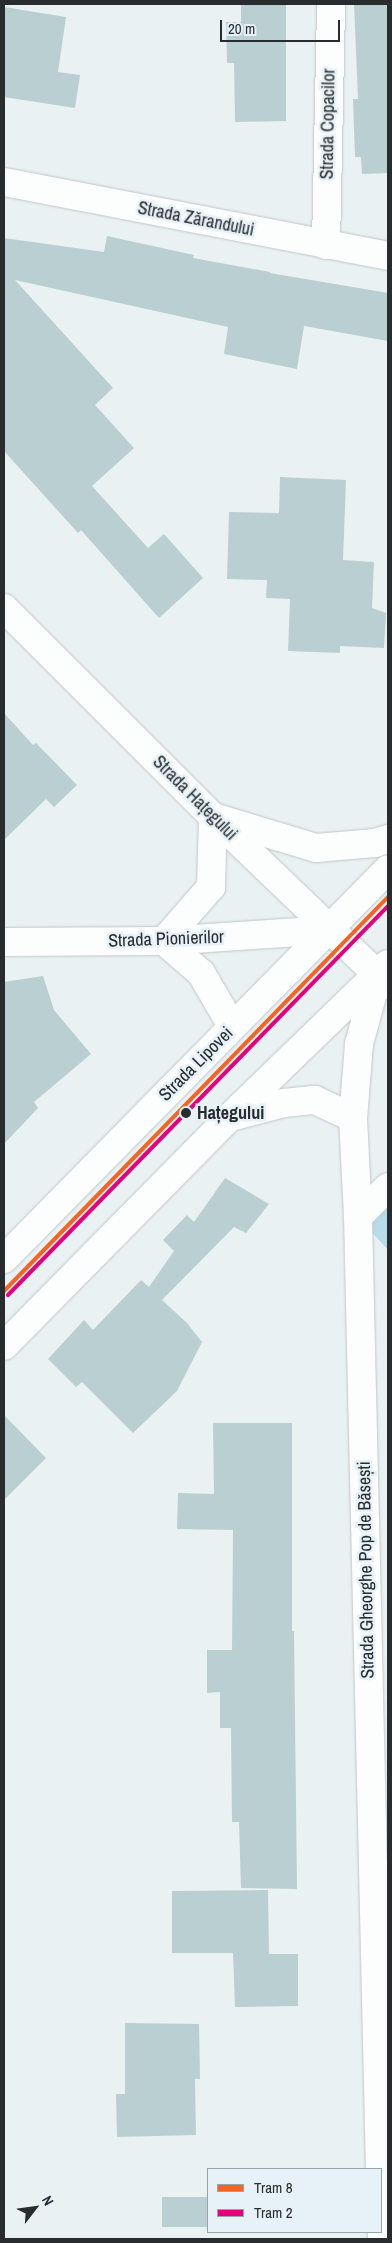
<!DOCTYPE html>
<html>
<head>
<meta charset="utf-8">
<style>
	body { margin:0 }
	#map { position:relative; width:392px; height:2243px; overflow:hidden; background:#eaf1f3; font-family:"Archivo Narrow",sans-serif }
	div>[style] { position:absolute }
	.green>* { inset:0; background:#b6dbea }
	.building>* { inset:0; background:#bacfd2; transform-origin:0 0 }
	.roads { filter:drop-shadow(0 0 1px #c0c6c8) drop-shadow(0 0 1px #c0c6c8) }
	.street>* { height:28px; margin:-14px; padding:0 14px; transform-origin:14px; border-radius:14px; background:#fcfdfd }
	.secondary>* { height:28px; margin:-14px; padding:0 14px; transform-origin:14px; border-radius:14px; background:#fcfdfd }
	.tram-1>* { height:4px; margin:-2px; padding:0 2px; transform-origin:2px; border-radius:2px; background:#f26522 }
	.tram-2>* { height:4px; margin:-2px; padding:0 2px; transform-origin:2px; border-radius:2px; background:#e5007d }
	.dots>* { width:14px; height:14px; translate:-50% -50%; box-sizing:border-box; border:2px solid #e6f2f7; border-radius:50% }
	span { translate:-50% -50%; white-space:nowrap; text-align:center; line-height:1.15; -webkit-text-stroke:5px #e6f2f7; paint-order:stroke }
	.street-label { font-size:18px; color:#282c2e }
	.stop-label { font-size:18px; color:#282c2e; font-weight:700 }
	.left { translate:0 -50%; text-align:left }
	.frame { position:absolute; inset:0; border:5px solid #282c2e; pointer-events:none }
	.legend { position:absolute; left:207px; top:2168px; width:175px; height:65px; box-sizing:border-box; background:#e6f2f7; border:1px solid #9aa3a7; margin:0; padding:6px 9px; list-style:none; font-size:15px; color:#282c2e }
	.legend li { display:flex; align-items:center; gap:10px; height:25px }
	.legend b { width:25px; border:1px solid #9aa3a7 }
	.north { position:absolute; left:10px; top:2183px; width:50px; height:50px; -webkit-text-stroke:4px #e6f2f7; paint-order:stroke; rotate:60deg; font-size:14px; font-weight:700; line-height:20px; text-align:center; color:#282c2e }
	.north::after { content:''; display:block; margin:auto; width:18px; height:22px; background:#282c2e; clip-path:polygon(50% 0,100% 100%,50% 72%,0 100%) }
	.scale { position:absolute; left:220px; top:20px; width:120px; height:22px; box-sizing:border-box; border:2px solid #282c2e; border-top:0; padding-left:6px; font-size:15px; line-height:18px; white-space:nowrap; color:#282c2e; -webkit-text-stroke:4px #e6f2f7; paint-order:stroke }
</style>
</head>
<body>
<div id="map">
	<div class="green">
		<i style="clip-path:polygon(388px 1187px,388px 1250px,358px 1217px)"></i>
	</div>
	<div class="building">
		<i style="clip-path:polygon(241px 4px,286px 4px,286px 121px,235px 122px,234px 63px,227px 63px,226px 22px,241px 22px)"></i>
		<i style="clip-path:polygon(354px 4px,388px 4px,388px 173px,362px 174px,361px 157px,355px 157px,353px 99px,358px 99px)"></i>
		<i style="clip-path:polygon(4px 7px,66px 17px,58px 72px,80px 75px,75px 108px,4px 97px)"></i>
		<i style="clip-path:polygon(107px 236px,194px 255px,193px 258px,270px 272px,270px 273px,388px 293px,388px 341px,304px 326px,297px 369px,224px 354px,228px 327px,15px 280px,113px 388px,95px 405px,134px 448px,92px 486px,148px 548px,164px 534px,203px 578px,159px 618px,81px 530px,78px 533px,4px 451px,4px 238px,104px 252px)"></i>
		<i style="clip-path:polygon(280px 477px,346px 480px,343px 560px,374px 562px,372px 608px,386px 613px,384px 648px,340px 646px,340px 653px,288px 651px,290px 599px,266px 598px,267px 580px,227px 579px,229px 512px,279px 513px)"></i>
		<i style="clip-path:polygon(4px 713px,33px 745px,36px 743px,77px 785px,54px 807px,46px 799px,4px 840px)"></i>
		<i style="clip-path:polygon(43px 976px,54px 1010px,91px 1054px,34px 1102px,38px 1108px,4px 1144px,4px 982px)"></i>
		<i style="clip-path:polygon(225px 1178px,269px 1204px,246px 1233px,234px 1227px,162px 1300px,187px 1323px,202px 1342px,177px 1391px,133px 1433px,82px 1382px,76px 1387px,48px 1359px,84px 1320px,93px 1330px,141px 1280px,149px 1287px,174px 1251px,163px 1240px,187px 1215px,194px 1222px)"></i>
		<i style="clip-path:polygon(4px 1415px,46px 1458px,4px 1500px)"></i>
		<i style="clip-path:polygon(213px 1423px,292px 1423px,292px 1631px,294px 1631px,297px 1889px,241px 1888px,239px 1822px,232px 1822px,231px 1728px,220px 1728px,220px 1692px,207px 1693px,207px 1650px,232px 1650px,233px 1530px,177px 1529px,178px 1493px,214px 1494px)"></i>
		<i style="clip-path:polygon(268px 1890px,269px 1954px,298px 1954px,298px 2006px,235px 2007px,233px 1953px,172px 1953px,172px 1891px)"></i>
		<i style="clip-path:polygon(125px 2023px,199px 2024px,200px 2079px,195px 2079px,196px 2135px,117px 2137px,116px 2094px,125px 2094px)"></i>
		<i style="left:208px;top:2197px;width:30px;height:46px;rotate:90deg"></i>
	</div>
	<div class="roads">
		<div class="street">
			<i style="left:4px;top:182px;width:391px;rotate:10.9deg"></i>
			<i style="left:326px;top:245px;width:241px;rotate:-88.8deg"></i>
			<i style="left:4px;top:608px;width:296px;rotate:45deg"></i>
			<i style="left:213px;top:817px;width:243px;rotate:43.8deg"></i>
			<i style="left:4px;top:942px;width:160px;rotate:-0.4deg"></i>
			<i style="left:164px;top:941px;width:165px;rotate:-3.8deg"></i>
			<i style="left:378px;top:974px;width:73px;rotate:105.2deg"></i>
			<i style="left:359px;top:1044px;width:74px;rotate:94.6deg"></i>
			<i style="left:353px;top:1118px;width:99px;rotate:87.1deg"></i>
			<i style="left:358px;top:1217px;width:952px;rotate:88.68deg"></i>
			<i style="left:358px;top:1217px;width:42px;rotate:-45deg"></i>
			<i style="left:381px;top:2188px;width:51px;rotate:88.9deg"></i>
		</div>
		<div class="secondary">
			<i style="left:232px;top:1026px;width:61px;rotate:-120.3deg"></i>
			<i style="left:201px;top:973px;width:49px;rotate:-139.1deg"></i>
			<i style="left:164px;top:941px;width:72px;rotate:-49deg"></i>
			<i style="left:211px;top:887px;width:70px;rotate:-88.4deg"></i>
			<i style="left:213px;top:817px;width:108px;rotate:16.8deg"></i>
			<i style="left:316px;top:848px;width:59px;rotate:-4.8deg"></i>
			<i style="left:375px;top:843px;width:14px;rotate:-17deg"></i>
			<i style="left:234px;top:1116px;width:52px;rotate:-14.6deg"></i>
			<i style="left:284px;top:1103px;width:31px;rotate:-6deg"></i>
			<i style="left:315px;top:1100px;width:42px;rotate:25.3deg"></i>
			<i style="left:4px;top:1259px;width:547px;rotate:-45.44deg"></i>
			<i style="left:4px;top:1346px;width:322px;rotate:-45.4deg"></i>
			<i style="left:230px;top:1117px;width:220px;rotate:-44.1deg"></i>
		</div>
	</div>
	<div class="tram-1">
		<i style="left:4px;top:1291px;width:550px;rotate:-45.74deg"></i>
	</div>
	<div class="tram-2">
		<i style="left:8px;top:1295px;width:544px;rotate:-45.67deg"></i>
	</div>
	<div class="dots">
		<i style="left:186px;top:1113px;background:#282c2e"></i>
	</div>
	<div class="street-label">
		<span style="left:328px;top:124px;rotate:-89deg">Strada Copacilor</span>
		<span style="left:196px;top:219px;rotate:11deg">Strada Zărandului</span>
		<span style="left:195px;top:798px;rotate:45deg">Strada Hațegului</span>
		<span style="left:166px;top:939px;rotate:-2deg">Strada Pionierilor</span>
		<span style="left:196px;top:1064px;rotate:-45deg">Strada Lipovei</span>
		<span style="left:366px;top:1570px;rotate:-91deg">Strada Gheorghe Pop de Băsești</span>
	</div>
	<div class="stop-label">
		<span class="left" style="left:197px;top:1113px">Hațegului</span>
	</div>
	<div class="frame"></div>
	<ul class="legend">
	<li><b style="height:6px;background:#f26522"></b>Tram 8</li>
	<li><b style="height:6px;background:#e5007d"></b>Tram 2</li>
	</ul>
	<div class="north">N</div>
	<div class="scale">20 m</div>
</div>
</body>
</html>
